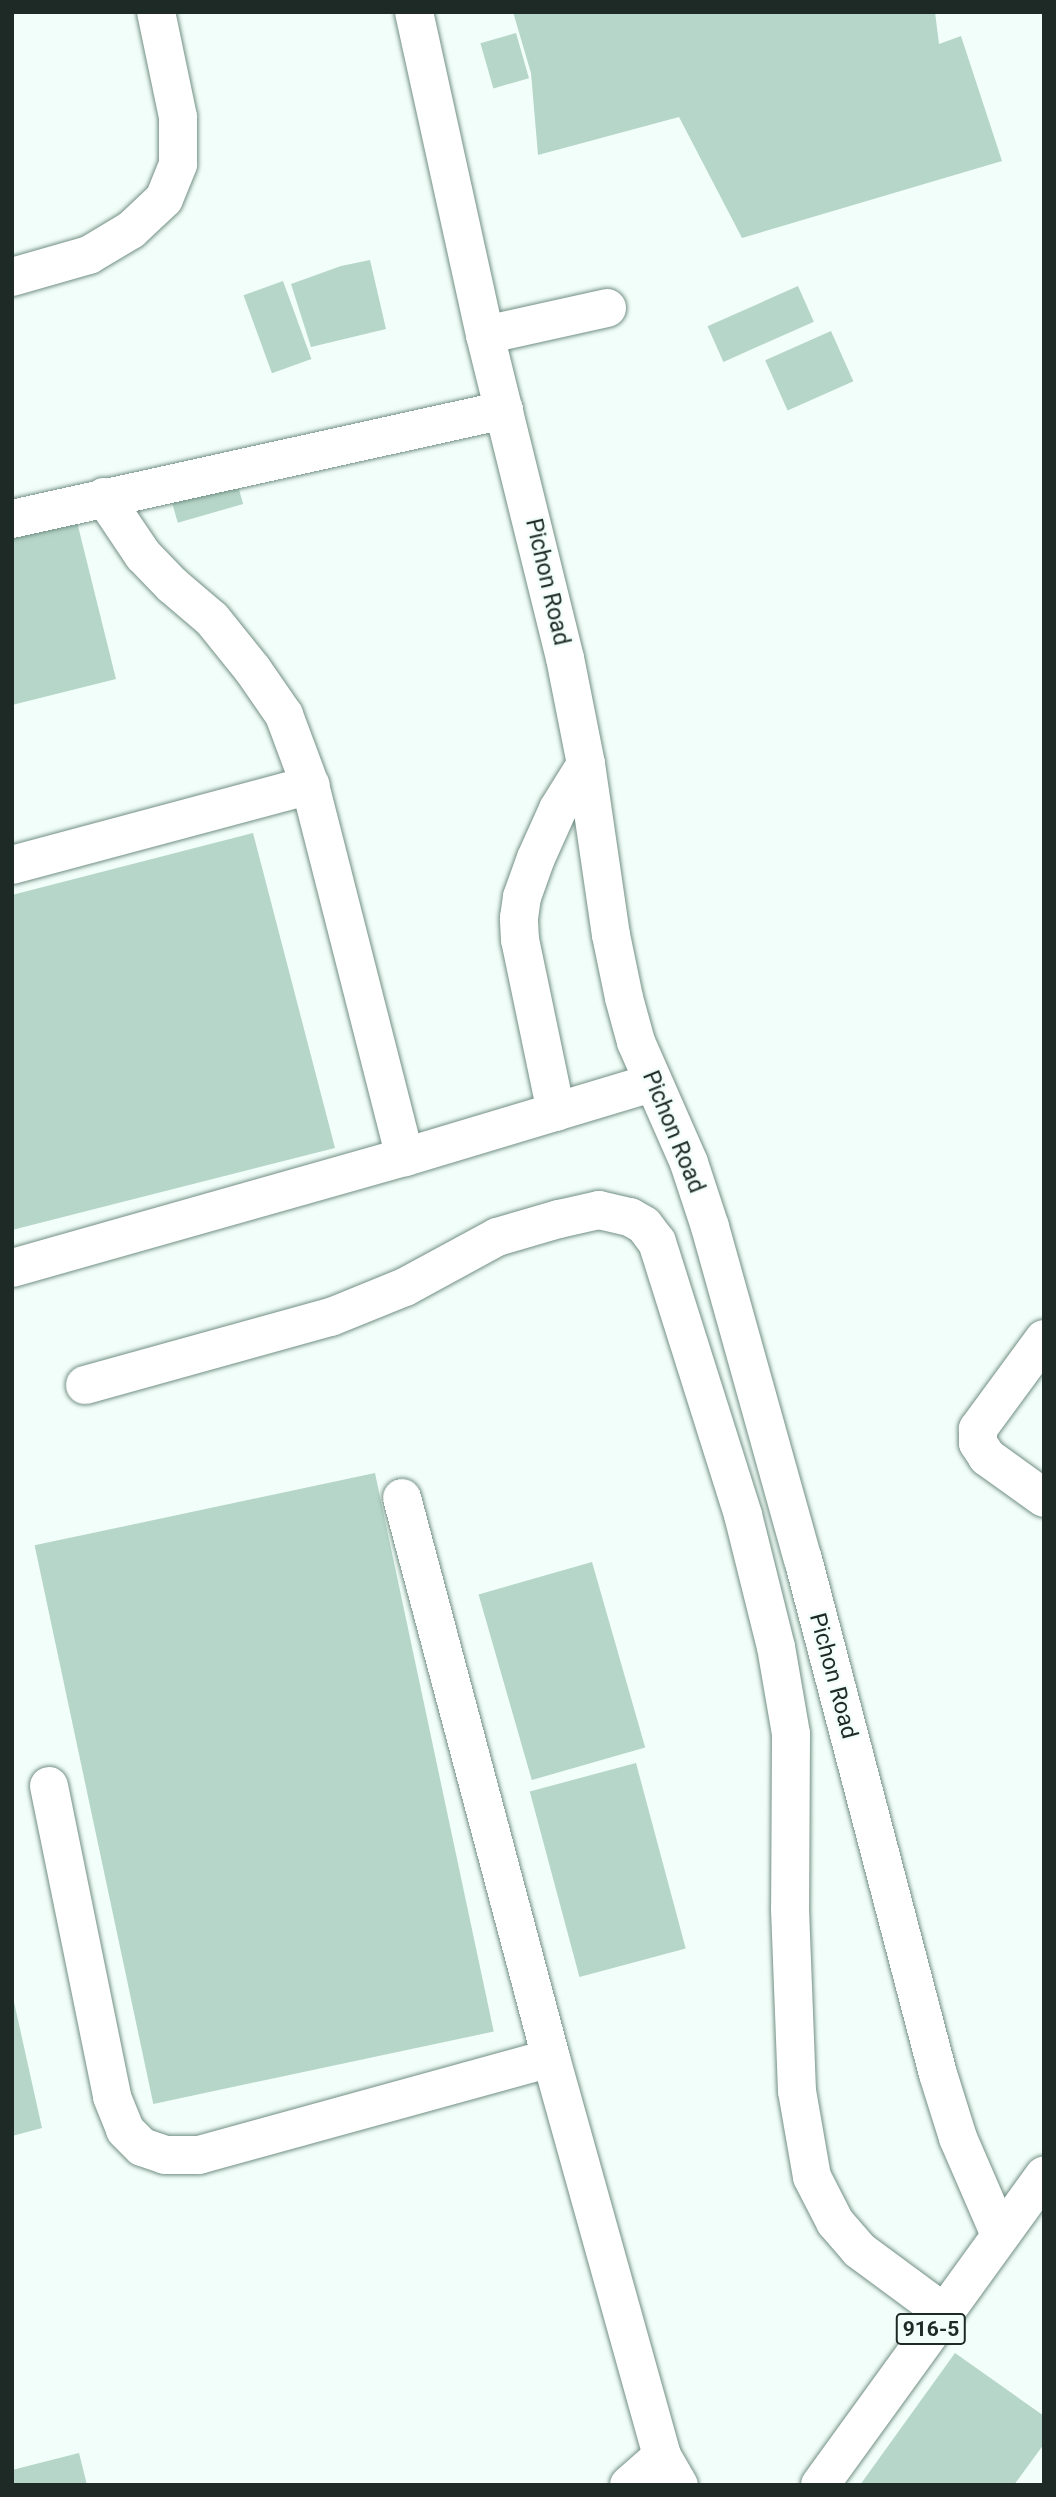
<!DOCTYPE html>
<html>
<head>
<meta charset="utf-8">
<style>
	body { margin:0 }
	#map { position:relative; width:1056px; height:2497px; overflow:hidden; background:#f2fef9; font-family:Roboto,sans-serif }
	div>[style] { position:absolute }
	.building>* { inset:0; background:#b6d6c9; transform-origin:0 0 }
	.roads { filter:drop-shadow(0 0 2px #728f84) drop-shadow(0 0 2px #728f84) }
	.minor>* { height:38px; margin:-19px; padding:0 19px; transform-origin:19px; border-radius:19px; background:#fff }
	.major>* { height:38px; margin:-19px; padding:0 19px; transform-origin:19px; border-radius:19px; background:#fff }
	span { translate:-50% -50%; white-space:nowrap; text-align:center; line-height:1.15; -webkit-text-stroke:5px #f2fef9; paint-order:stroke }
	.shield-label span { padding:2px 5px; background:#f2fef9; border:2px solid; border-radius:5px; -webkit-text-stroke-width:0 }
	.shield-label { font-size:21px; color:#1e2a25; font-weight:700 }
	.street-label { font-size:23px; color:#1e2a25 }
	.frame { position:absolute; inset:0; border:14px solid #1e2a25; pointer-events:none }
</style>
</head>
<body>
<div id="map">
	<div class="building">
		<i style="clip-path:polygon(513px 12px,935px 12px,939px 44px,961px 36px,1002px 161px,742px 238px,679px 117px,538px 155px,531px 73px)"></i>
		<i style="left:516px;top:33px;width:47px;height:37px;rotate:74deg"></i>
		<i style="clip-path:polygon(370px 260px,386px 329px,311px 347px,291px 284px,341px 266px)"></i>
		<i style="left:283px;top:281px;width:83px;height:42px;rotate:70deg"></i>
		<i style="left:798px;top:286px;width:39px;height:99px;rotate:66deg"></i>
		<i style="left:831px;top:331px;width:55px;height:72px;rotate:66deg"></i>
		<i style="left:236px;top:479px;width:26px;height:68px;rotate:74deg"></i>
		<i style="clip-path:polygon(76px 518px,116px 679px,12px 705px,12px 533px)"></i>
		<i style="clip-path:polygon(253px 833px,335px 1148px,12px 1230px,12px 895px)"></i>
		<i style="left:375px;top:1473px;width:571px;height:348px;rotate:78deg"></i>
		<i style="left:592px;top:1562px;width:193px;height:118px;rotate:74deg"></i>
		<i style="left:636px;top:1763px;width:192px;height:110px;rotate:75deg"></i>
		<i style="clip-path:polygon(12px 1993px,42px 2128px,12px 2136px)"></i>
		<i style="clip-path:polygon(955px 2353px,1044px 2416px,1044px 2444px,1014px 2485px,860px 2485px)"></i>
		<i style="clip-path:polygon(79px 2453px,87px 2485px,12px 2485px,12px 2470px)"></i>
	</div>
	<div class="roads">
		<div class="minor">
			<i style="left:414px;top:12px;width:331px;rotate:77.6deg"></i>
			<i style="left:485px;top:335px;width:333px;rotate:76.1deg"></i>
			<i style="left:565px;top:658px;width:108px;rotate:78.8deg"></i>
			<i style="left:586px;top:764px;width:173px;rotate:81.7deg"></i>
			<i style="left:611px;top:935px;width:64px;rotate:78.3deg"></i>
			<i style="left:624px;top:998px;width:46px;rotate:74.7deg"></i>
			<i style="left:636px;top:1042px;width:132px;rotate:66.3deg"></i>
			<i style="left:689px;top:1163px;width:67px;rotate:71.8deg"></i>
			<i style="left:710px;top:1227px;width:345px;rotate:74.4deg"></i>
			<i style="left:803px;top:1559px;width:532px;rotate:75.31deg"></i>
			<i style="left:938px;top:2074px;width:67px;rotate:72.6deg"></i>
			<i style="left:958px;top:2138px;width:106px;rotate:66.6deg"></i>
			<i style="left:12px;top:277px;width:80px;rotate:-15.9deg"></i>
			<i style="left:89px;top:255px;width:49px;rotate:-30.8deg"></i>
			<i style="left:131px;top:230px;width:45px;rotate:-43.2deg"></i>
			<i style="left:164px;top:199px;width:38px;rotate:-68deg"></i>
			<i style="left:178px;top:164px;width:47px;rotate:-90deg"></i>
			<i style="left:178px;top:117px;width:107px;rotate:-101.8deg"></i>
			<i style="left:485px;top:335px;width:125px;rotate:-12.5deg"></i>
			<i style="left:104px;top:497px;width:70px;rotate:56.1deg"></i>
			<i style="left:143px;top:555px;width:42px;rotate:46deg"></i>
			<i style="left:172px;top:585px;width:52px;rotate:40.4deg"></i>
			<i style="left:212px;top:619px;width:65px;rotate:51.2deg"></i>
			<i style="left:253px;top:670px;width:55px;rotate:55.4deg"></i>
			<i style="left:284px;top:715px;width:75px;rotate:69.6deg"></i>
			<i style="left:310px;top:785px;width:384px;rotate:75.7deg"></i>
			<i style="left:12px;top:519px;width:504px;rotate:-12.49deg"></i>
			<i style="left:12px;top:865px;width:309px;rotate:-15deg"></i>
			<i style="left:556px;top:1112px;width:176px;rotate:-101.8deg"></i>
			<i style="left:520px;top:940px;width:22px;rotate:-93deg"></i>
			<i style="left:519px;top:918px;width:21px;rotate:-82deg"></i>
			<i style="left:522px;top:897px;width:41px;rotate:-70.3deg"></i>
			<i style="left:536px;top:858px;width:54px;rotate:-65.8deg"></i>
			<i style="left:558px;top:809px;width:53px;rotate:-58.1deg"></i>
			<i style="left:12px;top:1268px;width:408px;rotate:-15.8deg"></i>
			<i style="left:405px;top:1157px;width:258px;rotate:-16.7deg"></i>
			<i style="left:1044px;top:1339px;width:112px;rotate:126.3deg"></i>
			<i style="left:978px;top:1429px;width:14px;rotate:90deg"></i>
			<i style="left:978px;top:1443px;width:17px;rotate:57deg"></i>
			<i style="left:987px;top:1457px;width:70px;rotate:35.7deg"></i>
			<i style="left:85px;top:1385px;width:255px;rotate:-15.5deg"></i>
			<i style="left:331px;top:1317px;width:80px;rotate:-22.1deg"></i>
			<i style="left:405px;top:1287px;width:105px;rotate:-28.5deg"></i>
			<i style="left:497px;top:1237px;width:65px;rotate:-16.2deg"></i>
			<i style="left:559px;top:1219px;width:41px;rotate:-12.7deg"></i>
			<i style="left:599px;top:1210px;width:32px;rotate:13deg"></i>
			<i style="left:630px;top:1217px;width:16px;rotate:30deg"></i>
			<i style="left:644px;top:1225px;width:21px;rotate:53deg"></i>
			<i style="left:657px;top:1242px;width:286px;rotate:72.5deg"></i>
			<i style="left:743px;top:1515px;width:136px;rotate:76deg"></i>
			<i style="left:776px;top:1647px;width:88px;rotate:80.2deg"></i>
			<i style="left:791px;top:1734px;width:175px;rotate:90.3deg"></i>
			<i style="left:790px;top:1909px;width:182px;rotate:87.8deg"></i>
			<i style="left:797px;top:2091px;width:87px;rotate:80.1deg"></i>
			<i style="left:812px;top:2177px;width:51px;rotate:62.9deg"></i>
			<i style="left:835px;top:2222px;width:37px;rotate:49deg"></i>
			<i style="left:859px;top:2250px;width:104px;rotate:36.4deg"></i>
			<i style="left:402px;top:1498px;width:579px;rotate:75.1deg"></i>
			<i style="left:551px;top:2058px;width:413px;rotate:74.4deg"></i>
			<i style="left:662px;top:2456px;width:34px;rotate:60deg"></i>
			<i style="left:49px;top:1786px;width:317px;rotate:78.5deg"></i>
			<i style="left:112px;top:2097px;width:35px;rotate:68deg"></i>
			<i style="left:125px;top:2130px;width:24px;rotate:45deg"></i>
			<i style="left:142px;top:2147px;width:24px;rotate:19deg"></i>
			<i style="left:165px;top:2155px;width:34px"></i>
			<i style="left:199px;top:2155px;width:365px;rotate:-15.4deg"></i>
			<i style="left:629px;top:2485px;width:44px;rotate:-41.3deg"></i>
		</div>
		<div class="major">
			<i style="left:820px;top:2485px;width:382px;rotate:-54.1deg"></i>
		</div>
	</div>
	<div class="shield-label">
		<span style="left:931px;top:2329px">916-5</span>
	</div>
	<div class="street-label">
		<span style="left:547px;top:582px;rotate:77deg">Pichon Road</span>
		<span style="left:673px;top:1132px;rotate:68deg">Pichon Road</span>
		<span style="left:833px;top:1676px;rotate:75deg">Pichon Road</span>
	</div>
	<div class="frame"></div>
</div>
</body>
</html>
